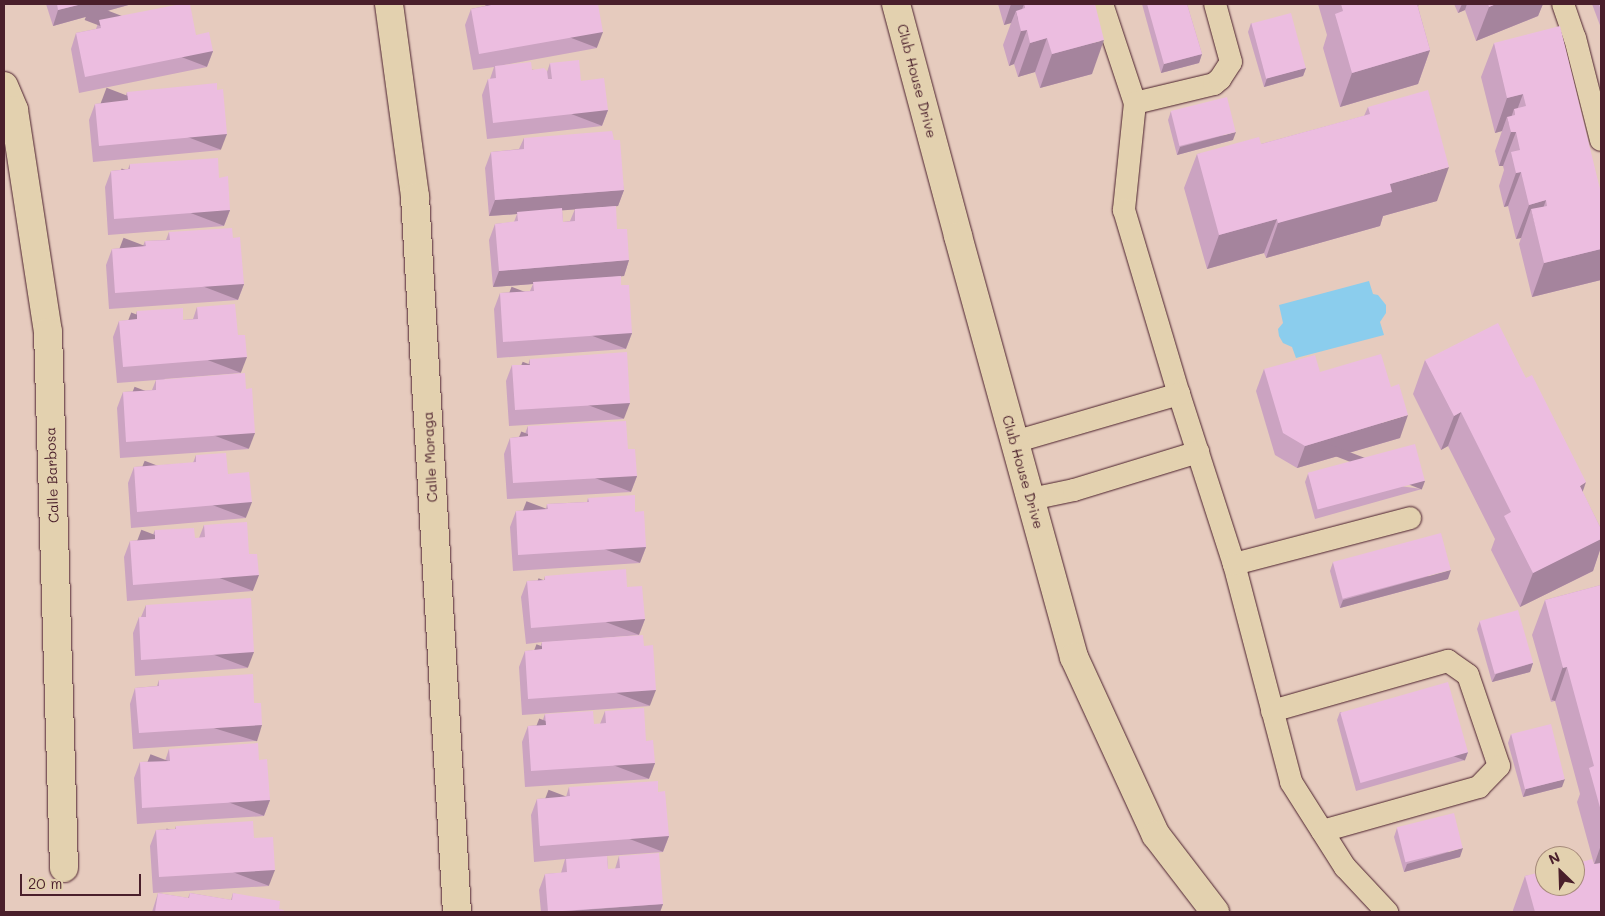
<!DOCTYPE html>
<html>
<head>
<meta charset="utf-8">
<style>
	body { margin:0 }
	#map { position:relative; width:1605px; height:916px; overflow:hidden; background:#e6cbbe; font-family:Mali,sans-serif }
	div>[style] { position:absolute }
	.water>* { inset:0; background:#8bcded }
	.roads { filter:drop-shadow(0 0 1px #4a1f2b) drop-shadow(0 0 1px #4a1f2b) }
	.lane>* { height:22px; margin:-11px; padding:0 11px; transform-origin:11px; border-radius:11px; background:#e3d1af }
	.street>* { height:28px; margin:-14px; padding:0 14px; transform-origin:14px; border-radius:14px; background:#e3d1af }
	.secondary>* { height:28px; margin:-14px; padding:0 14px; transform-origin:14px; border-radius:14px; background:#e3d1af }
	.wall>* { inset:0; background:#cba3c1 }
	.shaded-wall>* { inset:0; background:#a5849d; transform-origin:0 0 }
	.building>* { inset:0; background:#ecbde0; transform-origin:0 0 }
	span { translate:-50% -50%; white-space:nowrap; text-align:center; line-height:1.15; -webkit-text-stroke:4.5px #e3d1af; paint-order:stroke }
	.street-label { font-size:14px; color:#4a1f2b }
	.frame { position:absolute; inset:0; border:5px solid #4a1f2b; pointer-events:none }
	.north { position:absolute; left:1535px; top:846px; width:50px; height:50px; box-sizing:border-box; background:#e3d1af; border:1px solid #a68a7a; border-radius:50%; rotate:336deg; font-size:14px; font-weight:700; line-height:20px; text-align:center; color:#4a1f2b }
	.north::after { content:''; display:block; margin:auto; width:18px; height:22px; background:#4a1f2b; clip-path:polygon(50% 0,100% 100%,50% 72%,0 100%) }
	.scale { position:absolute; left:20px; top:874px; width:121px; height:22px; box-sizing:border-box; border:2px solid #4a1f2b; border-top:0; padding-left:6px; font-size:15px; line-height:18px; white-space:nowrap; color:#4a1f2b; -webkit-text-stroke:4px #e3d1af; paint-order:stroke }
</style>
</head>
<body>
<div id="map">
	<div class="water">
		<i style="clip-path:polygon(1369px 281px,1373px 294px,1378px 295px,1386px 305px,1386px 313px,1380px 322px,1384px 335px,1296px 358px,1292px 347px,1283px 343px,1279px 336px,1278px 329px,1283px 323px,1279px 305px)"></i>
	</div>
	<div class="roads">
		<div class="lane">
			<i style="left:1102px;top:4px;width:104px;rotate:71.6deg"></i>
			<i style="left:1135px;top:103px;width:108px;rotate:95.9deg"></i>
			<i style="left:1124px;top:210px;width:192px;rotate:73.4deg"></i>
			<i style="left:1179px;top:394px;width:179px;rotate:72.1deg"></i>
			<i style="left:1234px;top:564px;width:225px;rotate:75.3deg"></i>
			<i style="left:1291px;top:782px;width:101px;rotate:57.6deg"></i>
			<i style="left:1345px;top:867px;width:62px;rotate:47deg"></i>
			<i style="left:1563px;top:4px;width:36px;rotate:71deg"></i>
			<i style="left:1575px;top:38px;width:105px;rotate:75.7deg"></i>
			<i style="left:1135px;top:103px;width:81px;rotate:-13.5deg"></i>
			<i style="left:1214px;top:84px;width:8px;rotate:-40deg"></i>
			<i style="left:1220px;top:79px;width:20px;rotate:-57deg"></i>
			<i style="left:1231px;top:62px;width:60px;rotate:-105.4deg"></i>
			<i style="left:1014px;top:442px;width:172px;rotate:-16.2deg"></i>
			<i style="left:1031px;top:499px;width:44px;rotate:-11.8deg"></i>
			<i style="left:1074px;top:490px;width:130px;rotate:-17deg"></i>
			<i style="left:1234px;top:564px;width:182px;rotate:-14.6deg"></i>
			<i style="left:1272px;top:711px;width:183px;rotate:-15.9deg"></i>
			<i style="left:1448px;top:661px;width:24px;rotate:35deg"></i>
			<i style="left:1468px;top:675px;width:96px;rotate:71.2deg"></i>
			<i style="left:1499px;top:766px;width:29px;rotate:134deg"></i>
			<i style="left:1479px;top:787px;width:163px;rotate:164.3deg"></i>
		</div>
		<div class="street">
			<i style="left:389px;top:4px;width:195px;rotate:82.3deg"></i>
			<i style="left:415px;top:197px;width:716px;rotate:86.64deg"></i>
			<i style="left:4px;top:86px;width:26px;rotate:67deg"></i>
			<i style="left:14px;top:110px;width:225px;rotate:81.3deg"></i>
			<i style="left:48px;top:332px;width:536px;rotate:88.29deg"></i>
		</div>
		<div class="secondary">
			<i style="left:896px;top:4px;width:240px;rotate:75deg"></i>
			<i style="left:958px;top:236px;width:437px;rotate:74.6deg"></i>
			<i style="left:1074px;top:657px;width:196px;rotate:65.3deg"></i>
			<i style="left:1156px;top:835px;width:97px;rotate:52.5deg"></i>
		</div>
	</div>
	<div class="wall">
		<i style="clip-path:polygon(46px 4px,132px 4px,53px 26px)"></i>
		<i style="clip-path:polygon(486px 4px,598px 4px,597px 48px,504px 65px,547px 72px,550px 63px,581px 81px,608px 110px,602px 126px,487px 139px,482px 95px,488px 79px,490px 79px,494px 67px,473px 70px,465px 25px,471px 9px,485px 6px)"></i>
		<i style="clip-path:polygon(998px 4px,1095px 4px,1092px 74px,1040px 88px,1035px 72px,1018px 77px,1014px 64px,1009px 66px,1003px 45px,1011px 23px,1004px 25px)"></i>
		<i style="clip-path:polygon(1142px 4px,1187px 4px,1202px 54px,1199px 63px,1161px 73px)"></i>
		<i style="clip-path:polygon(1318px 4px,1419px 4px,1418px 7px,1430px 50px,1418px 84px,1340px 107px,1323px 48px,1327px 35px)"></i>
		<i style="clip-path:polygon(1454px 4px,1543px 4px,1538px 16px,1476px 41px,1465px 10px,1458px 13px)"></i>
		<i style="clip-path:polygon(1592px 4px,1601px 4px,1601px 28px)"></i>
		<i style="clip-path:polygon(99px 20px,196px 35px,213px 51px,207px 67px,79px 93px,71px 49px,76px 33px,96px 29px)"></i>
		<i style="clip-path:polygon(1251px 23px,1306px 68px,1303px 76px,1264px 87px,1248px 32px)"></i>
		<i style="clip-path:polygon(1494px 43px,1601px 193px,1601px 280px,1532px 297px,1519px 244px,1521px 238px,1516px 239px,1508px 206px,1504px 207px,1499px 186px,1504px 170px,1503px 166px,1499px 166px,1495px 151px,1502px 131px,1495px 133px,1481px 77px)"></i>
		<i style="clip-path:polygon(127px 92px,221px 150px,93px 162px,89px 120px,95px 104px,124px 101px)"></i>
		<i style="clip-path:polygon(1368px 107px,1437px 201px,1383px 216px,1380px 226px,1266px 258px,1264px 253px,1207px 269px,1184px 188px,1197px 154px,1261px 144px,1364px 116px)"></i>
		<i style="clip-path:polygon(1171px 111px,1233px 140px,1177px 155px,1168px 120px)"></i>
		<i style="clip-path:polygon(524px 138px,614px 140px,624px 190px,618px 206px,562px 210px,563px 222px,570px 221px,575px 209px,617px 229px,629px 260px,624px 276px,611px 277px,621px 285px,632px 333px,626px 349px,497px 358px,494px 309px,500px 293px,530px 291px,533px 284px,493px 287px,489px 240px,495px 224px,514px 222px,517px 214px,489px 216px,485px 168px,491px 152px,519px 149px)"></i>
		<i style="clip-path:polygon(130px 164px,219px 178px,230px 210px,224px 226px,108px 235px,105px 187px,111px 171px,128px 169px)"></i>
		<i style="clip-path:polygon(169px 232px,233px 238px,244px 284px,238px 300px,109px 309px,106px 265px,112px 249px,143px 246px,145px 241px,166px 240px)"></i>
		<i style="clip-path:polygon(197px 307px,241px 373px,164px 379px,249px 449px,120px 458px,117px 408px,123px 392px,152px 390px,156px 380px,117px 383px,113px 337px,119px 321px,134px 320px,137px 311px,183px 320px,193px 319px)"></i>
		<i style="clip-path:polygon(530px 359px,624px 419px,509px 426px,506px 381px,512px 365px,528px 365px)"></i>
		<i style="clip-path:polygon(1425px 360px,1583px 493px,1601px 529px,1601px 547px,1593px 571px,1520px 607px,1491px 550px,1495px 539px,1448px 446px,1441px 450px,1413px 394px)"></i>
		<i style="clip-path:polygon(1264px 369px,1320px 372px,1400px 438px,1297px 468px,1275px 455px,1256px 391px)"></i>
		<i style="clip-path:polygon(528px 426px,628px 449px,637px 476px,631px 492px,507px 499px,504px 454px,510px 438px,524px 436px)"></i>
		<i style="clip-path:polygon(196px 455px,228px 474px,246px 518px,131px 528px,128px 483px,134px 467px,193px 463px)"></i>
		<i style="clip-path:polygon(1308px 474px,1422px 489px,1315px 519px,1305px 482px)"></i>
		<i style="clip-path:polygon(588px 498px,635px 512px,646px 547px,640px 563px,513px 571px,510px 527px,516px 511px,546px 509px,547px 504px,587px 502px)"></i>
		<i style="clip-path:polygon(204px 525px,249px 554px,253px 591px,127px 601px,124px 557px,130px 541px,151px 539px,155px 530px,195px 538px,199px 538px)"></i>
		<i style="clip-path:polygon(1333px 562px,1448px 579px,1340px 608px,1330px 571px)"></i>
		<i style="clip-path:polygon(545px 576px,627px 587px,645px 619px,639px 635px,550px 642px,650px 706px,522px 715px,519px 667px,525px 651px,539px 650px,542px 642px,526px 644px,521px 597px,527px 581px,544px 580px)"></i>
		<i style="clip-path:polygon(1601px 585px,1601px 912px,1513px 912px,1513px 910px,1525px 876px,1594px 864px,1577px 802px,1580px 794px,1555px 701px,1551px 702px,1532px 635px,1545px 600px)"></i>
		<i style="clip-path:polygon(146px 605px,248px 668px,135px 676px,133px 633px,139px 617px,141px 617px)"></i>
		<i style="clip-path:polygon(1480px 621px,1533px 663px,1530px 672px,1492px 682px,1477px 629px)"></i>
		<i style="clip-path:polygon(159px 680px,257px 741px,133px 749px,130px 704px,135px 688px,157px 686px)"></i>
		<i style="clip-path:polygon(605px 711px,646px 741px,655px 763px,649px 779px,525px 787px,522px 742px,528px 726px,541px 725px,545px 714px,594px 724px,600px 724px)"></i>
		<i style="clip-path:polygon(1340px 712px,1468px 752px,1465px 760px,1356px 791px,1337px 720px)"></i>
		<i style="clip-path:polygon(1511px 734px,1562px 787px,1523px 797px,1508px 743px)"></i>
		<i style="clip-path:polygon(169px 749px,259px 760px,270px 800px,264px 816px,137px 824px,134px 778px,140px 762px,165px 761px)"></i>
		<i style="clip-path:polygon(569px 787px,658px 792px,669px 836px,663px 852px,607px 856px,608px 869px,615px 869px,619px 856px,663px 904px,660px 912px,541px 912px,539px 890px,545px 874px,561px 873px,565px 859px,534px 862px,531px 815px,537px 799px,566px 797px)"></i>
		<i style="clip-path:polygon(176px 826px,254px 838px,269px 886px,153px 893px,150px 846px,156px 830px,175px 829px)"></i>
		<i style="clip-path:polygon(1397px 828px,1460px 857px,1404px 872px,1394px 837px)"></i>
		<i style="clip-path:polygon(158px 893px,188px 898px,190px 893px,231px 900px,233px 893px,279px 909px,283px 912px,152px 912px)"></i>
	</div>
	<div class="shaded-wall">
		<i style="clip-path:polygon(82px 4px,132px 4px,53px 26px,58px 10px)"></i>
		<i style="clip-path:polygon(1011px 4px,1028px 4px,1025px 8px,1024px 4px,1018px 20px,1016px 11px,1011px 23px,1004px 25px)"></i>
		<i style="clip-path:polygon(1462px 4px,1467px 4px,1465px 10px,1458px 13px)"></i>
		<i style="clip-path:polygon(1496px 4px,1543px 4px,1538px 16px,1476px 41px,1489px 7px)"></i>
		<i style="clip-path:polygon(1027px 30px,1014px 64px,1009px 66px,1021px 31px)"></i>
		<i style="left:603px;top:32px;width:17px;height:126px;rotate:111deg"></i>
		<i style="clip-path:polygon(1047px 38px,1035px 72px,1018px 77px,1030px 43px)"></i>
		<i style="clip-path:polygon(1104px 40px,1092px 74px,1040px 88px,1052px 54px)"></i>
		<i style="clip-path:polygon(1430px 50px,1418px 84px,1340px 107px,1352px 73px)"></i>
		<i style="left:213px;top:51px;width:17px;height:131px;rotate:111deg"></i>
		<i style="clip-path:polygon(1202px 54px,1199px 63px,1161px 73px,1164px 64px)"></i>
		<i style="clip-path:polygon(1306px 68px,1303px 76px,1264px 87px,1267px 78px)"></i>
		<i style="clip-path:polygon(1523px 94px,1510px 129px,1515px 115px,1514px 109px,1509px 124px,1507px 117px,1502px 131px,1495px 133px,1507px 98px)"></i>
		<i style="left:608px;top:110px;width:17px;height:116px;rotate:111deg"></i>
		<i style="clip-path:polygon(1236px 132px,1233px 140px,1177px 155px,1180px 147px)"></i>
		<i style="clip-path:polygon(1511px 132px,1516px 132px,1503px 166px,1499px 166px)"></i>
		<i style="left:227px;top:134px;width:17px;height:129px;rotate:111deg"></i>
		<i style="clip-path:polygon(1449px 167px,1437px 201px,1383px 216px,1380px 226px,1266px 258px,1278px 223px,1390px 184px)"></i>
		<i style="clip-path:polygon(1521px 172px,1508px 206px,1504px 207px,1516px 173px)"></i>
		<i style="clip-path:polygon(624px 190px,618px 206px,517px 214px,517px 212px,517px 214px,489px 216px,495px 200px)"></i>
		<i style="clip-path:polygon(1546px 200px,1536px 228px,1531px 209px,1521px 238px,1516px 239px,1529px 205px)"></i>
		<i style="left:230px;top:210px;width:17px;height:116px;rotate:111deg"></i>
		<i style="clip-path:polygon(1277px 219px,1264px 253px,1207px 269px,1219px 235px)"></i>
		<i style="clip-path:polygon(1601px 249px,1601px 280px,1532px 297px,1544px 263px)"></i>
		<i style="clip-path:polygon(629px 260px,624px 276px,533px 284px,533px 282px,533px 284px,493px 287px,499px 271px)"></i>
		<i style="left:244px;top:284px;width:17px;height:129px;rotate:111deg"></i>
		<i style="left:632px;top:333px;width:17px;height:129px;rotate:111deg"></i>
		<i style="left:247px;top:357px;width:17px;height:124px;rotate:111deg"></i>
		<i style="left:630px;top:403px;width:17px;height:115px;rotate:111deg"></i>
		<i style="clip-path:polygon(1461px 412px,1448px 446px,1441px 450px,1454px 416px)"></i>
		<i style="clip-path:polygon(1408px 415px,1400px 438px,1297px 468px,1305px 446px)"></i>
		<i style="left:255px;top:433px;width:17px;height:129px;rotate:111deg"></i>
		<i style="left:637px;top:476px;width:17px;height:124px;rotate:111deg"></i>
		<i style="left:1425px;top:481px;width:9px;height:111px;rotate:111deg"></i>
		<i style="clip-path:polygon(1586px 482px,1574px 517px,1580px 486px)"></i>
		<i style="left:252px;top:502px;width:17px;height:115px;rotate:111deg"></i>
		<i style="clip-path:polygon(1601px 539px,1601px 547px,1593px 571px,1520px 607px,1533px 573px)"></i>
		<i style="left:646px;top:547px;width:17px;height:128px;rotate:111deg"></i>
		<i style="clip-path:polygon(1451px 570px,1448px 579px,1340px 608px,1343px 600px)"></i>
		<i style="left:259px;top:575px;width:17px;height:126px;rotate:111deg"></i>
		<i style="left:645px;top:619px;width:17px;height:114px;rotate:111deg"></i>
		<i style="left:254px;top:652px;width:17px;height:113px;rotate:111deg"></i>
		<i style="clip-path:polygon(1533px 663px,1530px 672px,1492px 682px,1496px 674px)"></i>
		<i style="left:1567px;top:667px;width:36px;height:4px;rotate:109deg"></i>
		<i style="left:656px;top:690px;width:17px;height:128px;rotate:111deg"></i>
		<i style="left:262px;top:725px;width:17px;height:123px;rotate:107deg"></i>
		<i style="left:1468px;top:752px;width:9px;height:113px;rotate:111deg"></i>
		<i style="left:655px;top:763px;width:17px;height:124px;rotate:111deg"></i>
		<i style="clip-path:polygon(1565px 779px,1562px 787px,1523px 797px,1526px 789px)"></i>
		<i style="left:270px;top:800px;width:17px;height:128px;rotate:111deg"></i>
		<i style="left:669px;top:836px;width:17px;height:129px;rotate:111deg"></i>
		<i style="clip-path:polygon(1601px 845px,1601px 863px,1594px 865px)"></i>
		<i style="clip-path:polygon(1463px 848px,1460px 857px,1404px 872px,1407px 864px)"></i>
		<i style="left:275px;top:870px;width:17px;height:116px;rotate:111deg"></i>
		<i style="clip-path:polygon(663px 904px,660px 912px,556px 912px)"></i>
	</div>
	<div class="building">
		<i style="clip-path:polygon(57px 4px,82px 4px,58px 10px)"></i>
		<i style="clip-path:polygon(181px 4px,190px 4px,196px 35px,209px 32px,213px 51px,85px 77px,76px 33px,101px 28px,99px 20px)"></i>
		<i style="clip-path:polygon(491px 4px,598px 4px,603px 32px,479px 54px,471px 9px,491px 5px)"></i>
		<i style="clip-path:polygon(1024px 4px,1095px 4px,1104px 40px,1052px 54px,1047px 38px,1030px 43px,1027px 30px,1021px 31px,1016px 11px,1025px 8px)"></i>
		<i style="clip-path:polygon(1147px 4px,1187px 4px,1202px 54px,1164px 64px)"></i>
		<i style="clip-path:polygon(1341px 4px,1417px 4px,1430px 50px,1352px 73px,1335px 14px,1343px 11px)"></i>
		<i style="clip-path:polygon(1488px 4px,1496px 4px,1489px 7px)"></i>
		<i style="clip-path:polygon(1599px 4px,1601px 4px,1601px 11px)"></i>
		<i style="left:1291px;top:13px;width:57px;height:41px;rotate:75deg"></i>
		<i style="clip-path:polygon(1560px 26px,1601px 193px,1601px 249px,1544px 263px,1531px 209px,1547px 206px,1546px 200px,1529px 205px,1521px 172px,1516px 173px,1511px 152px,1520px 150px,1516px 132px,1511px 132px,1507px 117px,1515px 115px,1514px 109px,1526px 106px,1523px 94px,1507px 98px,1494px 43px)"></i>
		<i style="clip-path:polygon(579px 60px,581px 81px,604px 78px,608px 110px,493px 123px,488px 79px,496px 78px,495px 66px,531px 62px,532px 70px,544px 68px,547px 71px,548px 79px,552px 79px,550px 63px)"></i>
		<i style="clip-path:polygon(217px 83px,217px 90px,223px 89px,227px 134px,99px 146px,95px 104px,128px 100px,127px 92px)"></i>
		<i style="clip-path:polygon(1428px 90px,1449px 167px,1390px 184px,1392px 192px,1278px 223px,1277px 219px,1219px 235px,1197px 154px,1259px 137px,1261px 144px,1370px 114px,1368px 107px)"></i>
		<i style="left:1227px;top:97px;width:36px;height:58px;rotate:76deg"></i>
		<i style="clip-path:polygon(612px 131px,614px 140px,620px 140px,624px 190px,495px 200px,491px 152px,524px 149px,524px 138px)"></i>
		<i style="clip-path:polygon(218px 158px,219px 178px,228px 176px,230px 210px,114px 219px,111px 171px,130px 169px,130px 164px)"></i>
		<i style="clip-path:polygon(616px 206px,617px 229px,627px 229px,629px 260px,499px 271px,495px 224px,518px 221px,517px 212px,562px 208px,563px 222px,575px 221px,575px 209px)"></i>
		<i style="clip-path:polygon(232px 228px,233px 238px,240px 237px,244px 284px,115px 293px,112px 249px,146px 246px,145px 241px,170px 240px,169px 232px)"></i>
		<i style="clip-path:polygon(621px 276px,621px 285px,629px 285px,632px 333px,503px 342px,500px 293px,534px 291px,533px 282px)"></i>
		<i style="clip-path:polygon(235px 304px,238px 335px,245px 335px,247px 357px,123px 367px,119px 321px,137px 319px,137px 311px,183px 308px,183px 320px,198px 319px,197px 307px)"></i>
		<i style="clip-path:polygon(1498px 323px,1526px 378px,1532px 375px,1586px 482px,1580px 486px,1601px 529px,1601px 539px,1533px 573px,1504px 516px,1511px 512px,1461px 412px,1454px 416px,1425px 360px)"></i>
		<i style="clip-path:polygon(627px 352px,630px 403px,515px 410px,512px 365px,530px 365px,530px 359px)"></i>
		<i style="clip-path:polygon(1381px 354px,1391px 387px,1399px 384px,1408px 415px,1305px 446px,1283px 433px,1264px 369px,1315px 355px,1320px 372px)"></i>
		<i style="clip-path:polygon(245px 373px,246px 389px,252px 388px,255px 433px,126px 442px,123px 392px,156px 390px,156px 380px)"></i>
		<i style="clip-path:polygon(626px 421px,628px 449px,635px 449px,637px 476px,513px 483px,510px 438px,528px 436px,528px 426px)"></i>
		<i style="left:1415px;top:444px;width:38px;height:111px;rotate:75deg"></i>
		<i style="clip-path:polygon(226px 453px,228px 474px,249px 472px,252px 502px,137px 512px,134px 467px,196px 462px,196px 455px)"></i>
		<i style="clip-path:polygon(635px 495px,635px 512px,644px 511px,646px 547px,518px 555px,516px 511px,548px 509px,547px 504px,589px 502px,588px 498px)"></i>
		<i style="clip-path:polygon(247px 522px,249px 554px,257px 554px,259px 575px,133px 585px,130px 541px,155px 539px,155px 530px,194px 528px,195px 538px,205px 537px,204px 525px)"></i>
		<i style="left:1441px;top:533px;width:38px;height:112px;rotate:75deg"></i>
		<i style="clip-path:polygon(626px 569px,627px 587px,642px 586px,645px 619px,531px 628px,527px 581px,545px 580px,545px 576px)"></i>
		<i style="clip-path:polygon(1601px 585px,1601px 811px,1589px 768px,1594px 766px,1567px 667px,1563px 668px,1545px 600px)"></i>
		<i style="clip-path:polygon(251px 598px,254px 652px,141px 660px,139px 617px,146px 617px,146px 605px)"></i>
		<i style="left:1518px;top:610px;width:55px;height:40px;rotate:74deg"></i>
		<i style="clip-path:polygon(643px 635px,644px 646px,653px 645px,656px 690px,528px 699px,525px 651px,542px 649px,542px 642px)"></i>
		<i style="clip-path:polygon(253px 674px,254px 703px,261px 703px,262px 725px,139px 733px,135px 688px,159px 686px,159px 680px)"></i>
		<i style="left:1448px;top:682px;width:73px;height:112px;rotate:74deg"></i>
		<i style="clip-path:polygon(644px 708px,646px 741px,653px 740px,655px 763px,531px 771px,528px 726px,546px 725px,545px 714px,593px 711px,594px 724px,606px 723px,605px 711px)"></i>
		<i style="left:1551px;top:724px;width:57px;height:41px;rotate:76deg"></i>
		<i style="clip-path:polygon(258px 743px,259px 760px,267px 759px,270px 800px,142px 808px,140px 762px,170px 761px,169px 749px)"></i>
		<i style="clip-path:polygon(658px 781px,658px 792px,665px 791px,669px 836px,540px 846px,537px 799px,570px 796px,569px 787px)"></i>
		<i style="left:1454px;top:813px;width:36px;height:59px;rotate:76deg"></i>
		<i style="clip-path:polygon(253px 821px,254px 838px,273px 837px,275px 870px,159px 877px,156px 830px,176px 829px,176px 826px)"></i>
		<i style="clip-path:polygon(659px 853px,663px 904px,548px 912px,545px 874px,567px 872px,566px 859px,607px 856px,608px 869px,620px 868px,619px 856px)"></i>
		<i style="clip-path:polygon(1592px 859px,1594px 864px,1601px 863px,1601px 912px,1535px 912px,1525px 876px,1545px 871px,1545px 886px,1575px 886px,1575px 864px)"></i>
		<i style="clip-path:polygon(158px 893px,189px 898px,190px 893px,232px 900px,233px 893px,280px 901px,279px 909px,284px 910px,283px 912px,155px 912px)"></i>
	</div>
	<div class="street-label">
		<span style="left:917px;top:81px;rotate:75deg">Club House Drive</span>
		<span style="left:430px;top:457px;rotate:-93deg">Calle Moraga</span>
		<span style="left:1023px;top:472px;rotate:74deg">Club House Drive</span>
		<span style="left:52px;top:475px;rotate:-92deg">Calle Barbosa</span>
	</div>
	<div class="frame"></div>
	<div class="north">N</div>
	<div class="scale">20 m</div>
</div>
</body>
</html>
